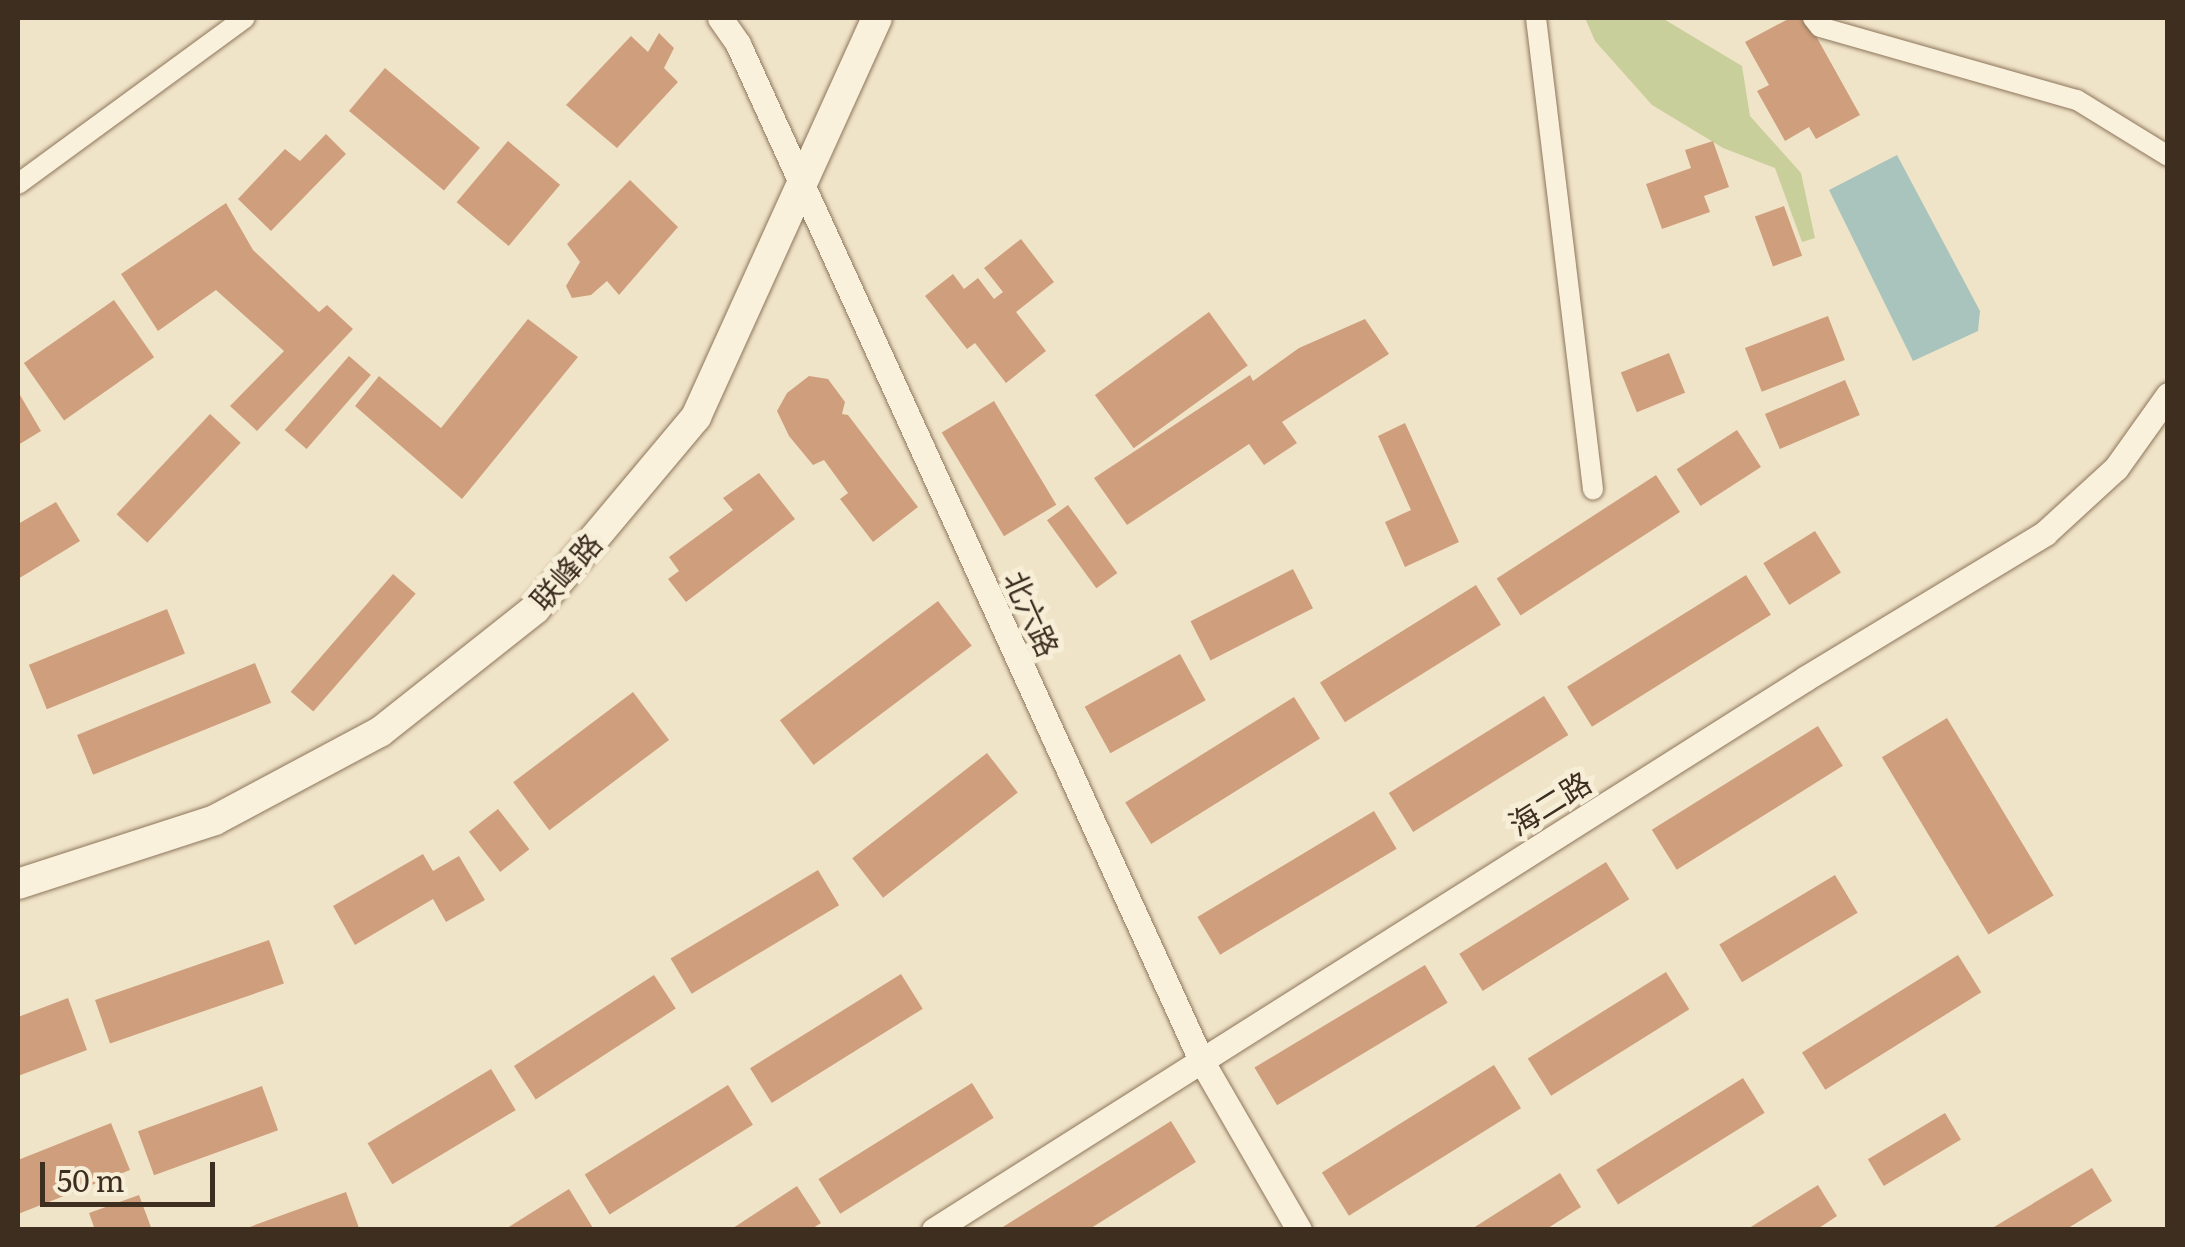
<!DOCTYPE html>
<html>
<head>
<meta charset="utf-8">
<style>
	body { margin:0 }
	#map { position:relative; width:2185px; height:1247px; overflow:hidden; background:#f0e4c8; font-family:Literata,"Noto Sans SC",serif }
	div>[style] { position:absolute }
	.green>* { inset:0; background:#c9cf9b }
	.water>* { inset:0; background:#a9c4bc }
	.building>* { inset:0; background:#cf9f7d; transform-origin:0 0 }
	.roads { filter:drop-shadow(0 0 2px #8d765c) drop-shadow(0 0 2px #8d765c) }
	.minor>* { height:20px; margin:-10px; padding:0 10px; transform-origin:10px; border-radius:10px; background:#faf1dc }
	.tertiary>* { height:25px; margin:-12.5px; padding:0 12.5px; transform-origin:12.5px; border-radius:12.5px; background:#faf1dc }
	.secondary>* { height:30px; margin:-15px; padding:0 15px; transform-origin:15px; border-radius:15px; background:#faf1dc }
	span { translate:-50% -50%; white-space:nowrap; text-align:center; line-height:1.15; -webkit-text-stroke:10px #f7eed8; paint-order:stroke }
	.street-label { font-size:30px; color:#3d2e20 }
	.frame { position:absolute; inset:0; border:20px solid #3d2e20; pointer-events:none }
	.scale { position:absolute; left:40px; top:1162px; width:175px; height:45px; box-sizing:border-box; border:5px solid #3d2e20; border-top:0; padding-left:12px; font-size:30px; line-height:35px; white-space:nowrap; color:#3d2e20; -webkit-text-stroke:8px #f7eed8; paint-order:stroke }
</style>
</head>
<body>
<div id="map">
	<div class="green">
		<i style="clip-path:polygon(1585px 18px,1662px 18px,1742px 66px,1750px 116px,1801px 173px,1815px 238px,1802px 242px,1775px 168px,1723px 148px,1652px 105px,1595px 41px)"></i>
	</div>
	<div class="water">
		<i style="clip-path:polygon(1897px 155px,1980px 311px,1978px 331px,1913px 361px,1829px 190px)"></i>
	</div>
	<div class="building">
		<i style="clip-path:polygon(1790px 18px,1806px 18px,1860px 115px,1816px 139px,1809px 127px,1785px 141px,1757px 91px,1769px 85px,1745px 42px)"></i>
		<i style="clip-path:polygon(659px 33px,674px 48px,664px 68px,678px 82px,617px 148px,566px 105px,631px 36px,648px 52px)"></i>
		<i style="left:385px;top:68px;width:124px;height:56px;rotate:40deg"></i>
		<i style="clip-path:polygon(326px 134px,346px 154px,271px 231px,238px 199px,285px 149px,300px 161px)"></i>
		<i style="left:508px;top:141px;width:68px;height:80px;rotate:40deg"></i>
		<i style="clip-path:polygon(1713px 141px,1729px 187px,1704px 196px,1710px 212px,1662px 229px,1646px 184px,1691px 168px,1685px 150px)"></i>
		<i style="clip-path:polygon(630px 180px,678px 227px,619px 295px,607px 281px,591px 295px,572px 298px,566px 286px,580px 262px,567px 244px)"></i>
		<i style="clip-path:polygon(226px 203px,253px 250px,319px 312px,327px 305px,353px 329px,257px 431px,230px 406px,284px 351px,216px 290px,158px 331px,121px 274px)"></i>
		<i style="left:1784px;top:206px;width:53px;height:31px;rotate:70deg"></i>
		<i style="clip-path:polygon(1021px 239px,1054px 282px,1016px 312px,1046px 351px,1006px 383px,975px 343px,967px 349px,925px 296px,953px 274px,964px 289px,978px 278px,994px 299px,1003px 292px,984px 268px)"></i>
		<i style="left:114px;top:300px;width:70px;height:110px;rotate:55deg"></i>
		<i style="left:1209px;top:312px;width:66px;height:141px;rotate:54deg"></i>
		<i style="left:1828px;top:316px;width:47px;height:89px;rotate:69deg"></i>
		<i style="clip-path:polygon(528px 319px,578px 357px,462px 499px,355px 406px,379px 376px,441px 428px)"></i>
		<i style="clip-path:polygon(1365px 319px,1389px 354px,1282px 422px,1297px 443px,1264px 465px,1249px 444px,1127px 525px,1094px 478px,1250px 375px,1253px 381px,1299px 348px)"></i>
		<i style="left:1669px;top:353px;width:43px;height:52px;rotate:68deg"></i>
		<i style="left:349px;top:356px;width:29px;height:98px;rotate:41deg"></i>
		<i style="clip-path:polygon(809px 376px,828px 379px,845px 402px,842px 414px,848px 415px,918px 507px,873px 542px,840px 499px,848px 493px,824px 460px,813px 465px,789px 436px,777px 411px,787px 393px)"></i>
		<i style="left:1845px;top:380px;width:38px;height:87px;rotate:67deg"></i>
		<i style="clip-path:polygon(20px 395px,41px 431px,18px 445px,18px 397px)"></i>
		<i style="left:994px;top:401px;width:121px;height:61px;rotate:59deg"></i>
		<i style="left:210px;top:414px;width:42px;height:137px;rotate:43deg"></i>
		<i style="clip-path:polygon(1405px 423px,1459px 542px,1405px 567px,1385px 522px,1411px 510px,1378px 436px)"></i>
		<i style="left:1737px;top:430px;width:44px;height:72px;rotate:57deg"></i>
		<i style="clip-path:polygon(759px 473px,795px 519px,686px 602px,668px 579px,679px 571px,669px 557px,733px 510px,723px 498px)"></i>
		<i style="left:1656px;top:475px;width:44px;height:190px;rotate:57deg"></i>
		<i style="clip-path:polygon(56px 502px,80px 541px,18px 579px,18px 524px)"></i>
		<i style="left:1068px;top:505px;width:84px;height:26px;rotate:54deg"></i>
		<i style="left:1815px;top:531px;width:49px;height:61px;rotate:58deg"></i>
		<i style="left:1293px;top:569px;width:44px;height:115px;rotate:63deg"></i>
		<i style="left:393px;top:574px;width:30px;height:156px;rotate:41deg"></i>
		<i style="left:1746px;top:575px;width:47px;height:211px;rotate:58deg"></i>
		<i style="left:1476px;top:585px;width:47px;height:184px;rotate:58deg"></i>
		<i style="left:938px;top:601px;width:56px;height:198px;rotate:53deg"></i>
		<i style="left:167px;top:609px;width:48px;height:149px;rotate:68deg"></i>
		<i style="left:1180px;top:654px;width:53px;height:109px;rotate:61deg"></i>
		<i style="left:255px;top:663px;width:43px;height:192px;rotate:68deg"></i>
		<i style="left:633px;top:692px;width:60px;height:150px;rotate:53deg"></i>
		<i style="left:1544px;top:696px;width:46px;height:183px;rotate:58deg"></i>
		<i style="left:1294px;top:697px;width:49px;height:199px;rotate:58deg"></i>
		<i style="left:1947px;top:718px;width:207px;height:76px;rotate:59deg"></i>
		<i style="left:1818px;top:726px;width:47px;height:196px;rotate:58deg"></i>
		<i style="left:987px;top:753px;width:50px;height:171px;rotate:52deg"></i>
		<i style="left:498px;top:809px;width:51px;height:37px;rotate:52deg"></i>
		<i style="left:1374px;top:811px;width:44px;height:206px;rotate:59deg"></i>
		<i style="clip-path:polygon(423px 854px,433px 871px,459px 856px,485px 900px,446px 922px,433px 899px,355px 945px,333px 906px)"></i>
		<i style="left:1606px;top:862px;width:44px;height:173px;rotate:58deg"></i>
		<i style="left:818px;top:870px;width:41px;height:172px;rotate:59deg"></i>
		<i style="left:1835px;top:875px;width:44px;height:135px;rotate:59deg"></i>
		<i style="left:269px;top:940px;width:46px;height:184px;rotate:71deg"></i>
		<i style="left:1958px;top:955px;width:44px;height:184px;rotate:58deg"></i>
		<i style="left:1425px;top:965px;width:44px;height:199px;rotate:59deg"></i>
		<i style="left:1666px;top:972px;width:44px;height:163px;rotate:58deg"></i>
		<i style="left:901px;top:974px;width:41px;height:178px;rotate:58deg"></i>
		<i style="left:654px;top:975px;width:40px;height:167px;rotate:57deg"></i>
		<i style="clip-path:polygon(68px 998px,87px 1050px,18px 1076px,18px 1017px)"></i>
		<i style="left:1494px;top:1065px;width:51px;height:203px;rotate:58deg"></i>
		<i style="left:491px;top:1069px;width:48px;height:144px;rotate:59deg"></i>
		<i style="left:1743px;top:1078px;width:41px;height:173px;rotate:58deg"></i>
		<i style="left:972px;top:1083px;width:41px;height:181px;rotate:58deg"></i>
		<i style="left:728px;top:1085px;width:47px;height:169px;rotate:58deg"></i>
		<i style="left:262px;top:1086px;width:47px;height:132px;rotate:70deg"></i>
		<i style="left:1945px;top:1113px;width:31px;height:90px;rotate:59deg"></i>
		<i style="clip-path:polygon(1171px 1121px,1196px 1162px,1088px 1230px,998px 1230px)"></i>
		<i style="clip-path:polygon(111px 1123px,130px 1170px,18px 1214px,18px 1160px)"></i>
		<i style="clip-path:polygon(2092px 1168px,2112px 1201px,2065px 1230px,1989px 1230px)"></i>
		<i style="clip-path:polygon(1560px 1173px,1581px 1207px,1545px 1230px,1470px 1230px)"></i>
		<i style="clip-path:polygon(1818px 1185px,1837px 1216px,1816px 1230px,1746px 1230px)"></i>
		<i style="clip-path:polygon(797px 1186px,821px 1223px,810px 1230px,730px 1230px)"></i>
		<i style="clip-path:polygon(569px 1189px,593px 1228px,504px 1230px)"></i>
		<i style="clip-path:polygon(346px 1192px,359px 1228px,244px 1230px,244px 1229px)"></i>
		<i style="clip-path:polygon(139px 1195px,152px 1230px,95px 1230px,89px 1213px)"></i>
	</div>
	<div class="roads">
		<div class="minor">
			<i style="left:1536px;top:18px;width:475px;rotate:83.1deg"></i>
			<i style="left:1813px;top:18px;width:11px;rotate:52deg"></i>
			<i style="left:1820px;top:27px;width:267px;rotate:15.9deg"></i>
			<i style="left:2077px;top:100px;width:107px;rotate:31.6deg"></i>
			<i style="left:18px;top:184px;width:281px;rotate:-36.2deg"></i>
		</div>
		<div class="tertiary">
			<i style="left:720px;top:18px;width:32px;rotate:55deg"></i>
			<i style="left:738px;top:44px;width:1117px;rotate:65.5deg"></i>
			<i style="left:1201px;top:1060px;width:196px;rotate:60deg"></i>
			<i style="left:934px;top:1230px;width:1032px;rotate:-32.33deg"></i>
			<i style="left:1806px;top:678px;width:280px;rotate:-31.2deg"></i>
			<i style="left:2045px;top:533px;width:96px;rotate:-42.5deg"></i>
			<i style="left:2116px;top:468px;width:90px;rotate:-54.5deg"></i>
		</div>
		<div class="secondary">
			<i style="left:18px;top:884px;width:207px;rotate:-18deg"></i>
			<i style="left:215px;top:820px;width:187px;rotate:-28.1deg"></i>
			<i style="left:380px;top:732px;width:198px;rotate:-38.4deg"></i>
			<i style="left:535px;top:609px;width:251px;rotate:-50deg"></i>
			<i style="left:696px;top:417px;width:438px;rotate:-65.6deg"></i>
		</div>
	</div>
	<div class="street-label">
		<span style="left:565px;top:571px;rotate:-49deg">联峰路</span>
		<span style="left:1033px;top:613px;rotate:66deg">北六路</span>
		<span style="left:1549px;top:802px;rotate:-32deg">海二路</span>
	</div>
	<div class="frame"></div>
	<div class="scale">50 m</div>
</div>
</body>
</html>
